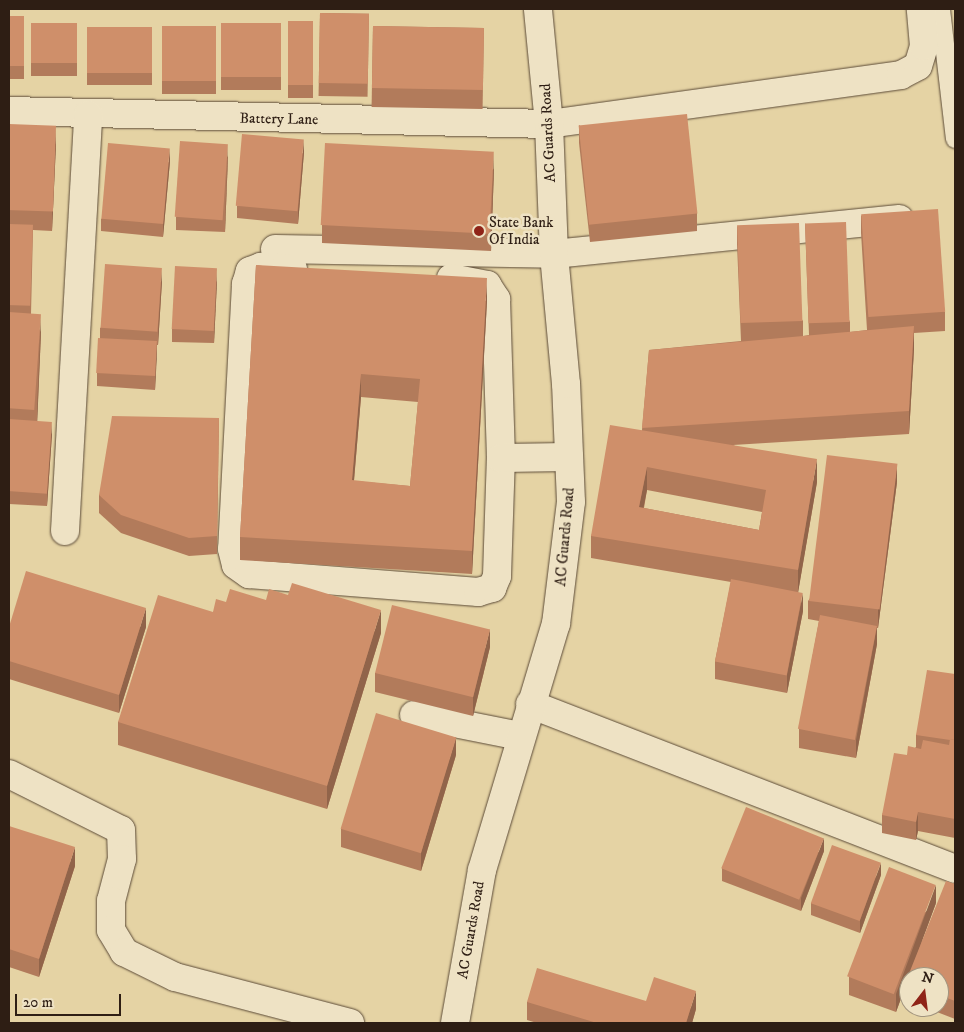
<!DOCTYPE html>
<html>
<head>
<meta charset="utf-8">
<style>
	body { margin:0 }
	#map { position:relative; width:964px; height:1032px; overflow:hidden; background:#e5d3a4; font-family:"IM FELL DW Pica",serif }
	div>[style] { position:absolute }
	.roads { filter:drop-shadow(0 0 1px #5c4b38) drop-shadow(0 0 1px #5c4b38) }
	.lane>* { height:19px; margin:-9.5px; padding:0 9.5px; transform-origin:9.5px; border-radius:9.5px; background:#eee2c4 }
	.street>* { height:28px; margin:-14px; padding:0 14px; transform-origin:14px; border-radius:14px; background:#eee2c4 }
	.secondary>* { height:28px; margin:-14px; padding:0 14px; transform-origin:14px; border-radius:14px; background:#eee2c4 }
	.wall>* { inset:0; background:#b27b5b; transform-origin:0 0 }
	.shaded-wall>* { inset:0; background:#91644a }
	.building>* { inset:0; background:#cf8f6a; transform-origin:0 0 }
	.dots>* { width:14px; height:14px; translate:-50% -50%; box-sizing:border-box; border:2px solid #eee2c4; border-radius:50% }
	span { translate:-50% -50%; white-space:nowrap; text-align:center; line-height:1.15; -webkit-text-stroke:5px #eee2c4; paint-order:stroke }
	.street-label { font-size:15px; color:#2e1e14 }
	.poi-label { font-size:15px; color:#2e1e14 }
	.left { translate:0 -50%; text-align:left }
	.frame { position:absolute; inset:0; border:10px solid #2e1e14; pointer-events:none }
	.north { position:absolute; left:899px; top:967px; width:50px; height:50px; box-sizing:border-box; background:#eee2c4; border:1px solid #a1947e; border-radius:50%; rotate:15deg; font-size:14px; font-weight:700; line-height:20px; text-align:center; color:#2e1e14 }
	.north::after { content:''; display:block; margin:auto; width:18px; height:22px; background:#8f2418; clip-path:polygon(50% 0,100% 100%,50% 72%,0 100%) }
	.scale { position:absolute; left:15px; top:994px; width:106px; height:22px; box-sizing:border-box; border:2px solid #2e1e14; border-top:0; padding-left:6px; font-size:15px; line-height:18px; white-space:nowrap; color:#2e1e14; -webkit-text-stroke:4px #eee2c4; paint-order:stroke }
</style>
</head>
<body>
<div id="map">
	<div class="roads">
		<div class="lane">
			<i style="left:940px;top:9px;width:130px;rotate:83.4deg"></i>
		</div>
		<div class="street">
			<i style="left:9px;top:111px;width:540px;rotate:1.38deg"></i>
			<i style="left:549px;top:124px;width:355px;rotate:-7.9deg"></i>
			<i style="left:901px;top:75px;width:19px;rotate:-28deg"></i>
			<i style="left:918px;top:66px;width:21px;rotate:-73deg"></i>
			<i style="left:924px;top:46px;width:37px;rotate:-95deg"></i>
			<i style="left:275px;top:249px;width:279px;rotate:1deg"></i>
			<i style="left:554px;top:254px;width:347px;rotate:-5.8deg"></i>
			<i style="left:293px;top:269px;width:32px;rotate:-176deg"></i>
			<i style="left:261px;top:267px;width:12px;rotate:160deg"></i>
			<i style="left:250px;top:271px;width:14px;rotate:107deg"></i>
			<i style="left:246px;top:284px;width:265px;rotate:93deg"></i>
			<i style="left:232px;top:549px;width:16px;rotate:76deg"></i>
			<i style="left:236px;top:565px;width:16px;rotate:35deg"></i>
			<i style="left:249px;top:574px;width:230px;rotate:4.5deg"></i>
			<i style="left:478px;top:592px;width:15px;rotate:-16deg"></i>
			<i style="left:492px;top:588px;width:13px;rotate:-67deg"></i>
			<i style="left:497px;top:576px;width:118px;rotate:-88.1deg"></i>
			<i style="left:451px;top:278px;width:37px;rotate:11deg"></i>
			<i style="left:487px;top:285px;width:17px;rotate:57deg"></i>
			<i style="left:496px;top:299px;width:159px;rotate:88.2deg"></i>
			<i style="left:501px;top:458px;width:68px;rotate:-0.8deg"></i>
			<i style="left:65px;top:531px;width:417px;rotate:-86.8deg"></i>
			<i style="left:530px;top:704px;width:456px;rotate:21.2deg"></i>
			<i style="left:414px;top:715px;width:108px;rotate:11.2deg"></i>
			<i style="left:9px;top:774px;width:125px;rotate:26.6deg"></i>
			<i style="left:121px;top:830px;width:29px;rotate:88deg"></i>
			<i style="left:122px;top:859px;width:43px;rotate:104.7deg"></i>
			<i style="left:111px;top:901px;width:29px;rotate:90deg"></i>
			<i style="left:111px;top:930px;width:26px;rotate:59deg"></i>
			<i style="left:124px;top:952px;width:57px;rotate:26.1deg"></i>
			<i style="left:175px;top:977px;width:181px;rotate:14.7deg"></i>
		</div>
		<div class="secondary">
			<i style="left:455px;top:1023px;width:155px;rotate:-80deg"></i>
			<i style="left:482px;top:870px;width:257px;rotate:-73.3deg"></i>
			<i style="left:556px;top:624px;width:123px;rotate:-83deg"></i>
			<i style="left:571px;top:502px;width:118px;rotate:-92.4deg"></i>
			<i style="left:566px;top:384px;width:131px;rotate:-95.3deg"></i>
			<i style="left:554px;top:254px;width:130px;rotate:-92.2deg"></i>
			<i style="left:549px;top:124px;width:116px;rotate:-95.5deg"></i>
		</div>
	</div>
	<div class="wall">
		<i style="left:320px;top:13px;width:49px;height:83px;rotate:1deg"></i>
		<i style="left:9px;top:16px;width:15px;height:63px"></i>
		<i style="left:288px;top:21px;width:25px;height:77px"></i>
		<i style="left:77px;top:23px;width:53px;height:46px;rotate:90deg"></i>
		<i style="left:221px;top:23px;width:60px;height:67px"></i>
		<i style="left:162px;top:26px;width:54px;height:68px"></i>
		<i style="left:373px;top:26px;width:111px;height:81px;rotate:1deg"></i>
		<i style="left:87px;top:27px;width:65px;height:58px"></i>
		<i style="clip-path:polygon(9px 124px,56px 144px,52px 231px,33px 230px,31px 314px,41px 332px,37px 421px,52px 434px,47px 506px,9px 504px)"></i>
		<i style="clip-path:polygon(579px 125px,697px 213px,697px 231px,590px 242px,579px 143px)"></i>
		<i style="clip-path:polygon(304px 152px,298px 224px,237px 218px,237px 206px)"></i>
		<i style="clip-path:polygon(228px 156px,225px 232px,176px 230px,176px 217px)"></i>
		<i style="clip-path:polygon(170px 161px,163px 237px,101px 231px,101px 219px)"></i>
		<i style="clip-path:polygon(494px 169px,491px 251px,322px 243px,322px 225px)"></i>
		<i style="clip-path:polygon(evenodd,861px 215px,945px 312px,945px 331px,914px 333px,914px 349px,909px 434px,733px 445px,817px 482px,798px 592px,803px 611px,787px 693px,715px 679px,715px 661px,731px 582px,591px 558px,591px 536px,642px 430px,649px 350px,741px 341px,737px 244px,737px 226px,803px 321px,803px 336px,809px 335px,805px 223px,850px 322px,850px 332px,867px 330px,861px 233px,861px 215px,647px 490px,762px 512px,759px 530px,644px 508px,647px 490px)"></i>
		<i style="clip-path:polygon(evenodd,256px 265px,487px 301px,472px 574px,240px 560px,240px 537px,256px 265px,361px 397px,418px 402px,410px 486px,354px 481px,361px 397px)"></i>
		<i style="clip-path:polygon(162px 281px,158px 345px,157px 345px,155px 390px,97px 386px,97px 373px,100px 339px,100px 328px)"></i>
		<i style="clip-path:polygon(217px 281px,214px 343px,172px 342px,172px 329px)"></i>
		<i style="clip-path:polygon(219px 418px,217px 554px,189px 556px,121px 533px,99px 513px,99px 495px)"></i>
		<i style="clip-path:polygon(897px 482px,878px 628px,877px 628px,877px 644px,856px 758px,799px 748px,799px 729px,819px 621px,808px 619px,808px 601px)"></i>
		<i style="clip-path:polygon(266px 600px,381px 633px,327px 809px,118px 745px,118px 722px,213px 612px,226px 602px)"></i>
		<i style="clip-path:polygon(9px 627px,146px 627px,119px 713px,9px 679px)"></i>
		<i style="clip-path:polygon(490px 647px,473px 716px,375px 692px,375px 673px)"></i>
		<i style="clip-path:polygon(955px 674px,955px 838px,918px 831px,916px 840px,882px 833px,882px 815px,907px 755px,916px 747px,916px 735px)"></i>
		<i style="clip-path:polygon(456px 755px,421px 871px,341px 847px,341px 829px)"></i>
		<i style="clip-path:polygon(9px 826px,75px 866px,39px 977px,9px 967px)"></i>
		<i style="clip-path:polygon(824px 851px,801px 911px,722px 881px,722px 868px)"></i>
		<i style="clip-path:polygon(881px 875px,860px 933px,811px 915px,811px 903px)"></i>
		<i style="clip-path:polygon(955px 884px,955px 1019px,924px 1007px,939px 1007px,939px 977px,909px 977px,909px 1001px,906px 1000px,906px 985px,896px 1012px,849px 995px,849px 977px,936px 903px,921px 943px)"></i>
		<i style="clip-path:polygon(646px 1001px,696px 1009px,692px 1023px,537px 1023px,527px 1020px,527px 1002px)"></i>
	</div>
	<div class="shaded-wall">
		<i style="clip-path:polygon(56px 126px,56px 144px,52px 231px,52px 213px)"></i>
		<i style="clip-path:polygon(304px 139px,304px 152px,298px 224px,298px 211px)"></i>
		<i style="clip-path:polygon(228px 144px,228px 156px,225px 232px,225px 220px)"></i>
		<i style="clip-path:polygon(170px 148px,170px 161px,163px 237px,163px 224px)"></i>
		<i style="clip-path:polygon(494px 151px,494px 169px,491px 251px,491px 232px)"></i>
		<i style="clip-path:polygon(162px 268px,162px 281px,158px 345px,158px 332px)"></i>
		<i style="clip-path:polygon(217px 268px,217px 281px,214px 343px,214px 331px)"></i>
		<i style="clip-path:polygon(487px 278px,487px 301px,472px 574px,472px 551px)"></i>
		<i style="clip-path:polygon(41px 314px,41px 332px,37px 427px,37px 409px)"></i>
		<i style="clip-path:polygon(914px 326px,914px 349px,909px 434px,909px 411px)"></i>
		<i style="clip-path:polygon(157px 341px,157px 354px,155px 390px,155px 377px)"></i>
		<i style="clip-path:polygon(361px 374px,361px 397px,352px 503px,352px 480px)"></i>
		<i style="clip-path:polygon(52px 422px,52px 434px,47px 506px,47px 493px)"></i>
		<i style="clip-path:polygon(817px 459px,817px 482px,798px 593px,798px 570px)"></i>
		<i style="clip-path:polygon(897px 464px,897px 482px,878px 628px,878px 610px)"></i>
		<i style="clip-path:polygon(647px 467px,647px 490px,639px 530px,639px 507px)"></i>
		<i style="clip-path:polygon(803px 593px,803px 611px,787px 693px,787px 675px)"></i>
		<i style="clip-path:polygon(146px 608px,146px 627px,119px 713px,119px 695px)"></i>
		<i style="clip-path:polygon(381px 610px,381px 633px,327px 809px,327px 786px)"></i>
		<i style="clip-path:polygon(877px 626px,877px 644px,856px 758px,856px 740px)"></i>
		<i style="clip-path:polygon(490px 629px,490px 647px,473px 716px,473px 697px)"></i>
		<i style="clip-path:polygon(456px 737px,456px 755px,421px 871px,421px 853px)"></i>
		<i style="clip-path:polygon(918px 812px,918px 831px,916px 840px,916px 822px)"></i>
		<i style="clip-path:polygon(824px 838px,824px 851px,801px 911px,801px 898px)"></i>
		<i style="clip-path:polygon(75px 847px,75px 866px,39px 977px,39px 959px)"></i>
		<i style="clip-path:polygon(881px 863px,881px 875px,860px 933px,860px 920px)"></i>
		<i style="clip-path:polygon(936px 885px,936px 903px,907px 982px,906px 981px,906px 985px,896px 1012px,896px 994px)"></i>
		<i style="clip-path:polygon(696px 991px,696px 1009px,692px 1023px,686px 1023px)"></i>
	</div>
	<div class="building">
		<i style="left:320px;top:13px;width:49px;height:70px;rotate:1deg"></i>
		<i style="left:9px;top:16px;width:15px;height:50px"></i>
		<i style="left:288px;top:21px;width:25px;height:64px"></i>
		<i style="left:77px;top:23px;width:40px;height:46px;rotate:90deg"></i>
		<i style="left:221px;top:23px;width:60px;height:54px"></i>
		<i style="left:162px;top:26px;width:54px;height:55px"></i>
		<i style="left:373px;top:26px;width:111px;height:62px;rotate:1deg"></i>
		<i style="left:87px;top:27px;width:65px;height:46px"></i>
		<i style="left:687px;top:114px;width:100px;height:109px;rotate:84deg"></i>
		<i style="left:9px;top:124px;width:47px;height:86px;rotate:2deg"></i>
		<i style="left:242px;top:134px;width:62px;height:72px;rotate:5deg"></i>
		<i style="left:180px;top:141px;width:48px;height:76px;rotate:4deg"></i>
		<i style="left:108px;top:143px;width:62px;height:76px;rotate:5deg"></i>
		<i style="left:325px;top:143px;width:169px;height:82px;rotate:3deg"></i>
		<i style="left:938px;top:209px;width:103px;height:77px;rotate:86deg"></i>
		<i style="left:846px;top:222px;width:100px;height:41px;rotate:88deg"></i>
		<i style="left:799px;top:223px;width:98px;height:62px;rotate:88deg"></i>
		<i style="left:9px;top:224px;width:24px;height:81px;rotate:2deg"></i>
		<i style="left:105px;top:264px;width:57px;height:64px;rotate:4deg"></i>
		<i style="clip-path:polygon(evenodd,256px 265px,487px 278px,472px 551px,240px 537px,256px 265px,361px 374px,420px 379px,410px 486px,352px 480px,361px 374px)"></i>
		<i style="left:175px;top:266px;width:42px;height:63px;rotate:3deg"></i>
		<i style="left:9px;top:312px;width:32px;height:96px;rotate:4deg"></i>
		<i style="clip-path:polygon(914px 326px,909px 411px,642px 428px,649px 350px)"></i>
		<i style="left:98px;top:338px;width:59px;height:35px;rotate:3deg"></i>
		<i style="clip-path:polygon(112px 416px,219px 418px,217px 536px,189px 538px,121px 515px,99px 495px)"></i>
		<i style="left:9px;top:419px;width:43px;height:72px;rotate:4deg"></i>
		<i style="clip-path:polygon(evenodd,610px 425px,817px 459px,798px 570px,591px 536px,610px 425px,647px 467px,766px 490px,759px 530px,639px 507px,647px 467px)"></i>
		<i style="left:827px;top:455px;width:71px;height:147px;rotate:7deg"></i>
		<i style="clip-path:polygon(26px 571px,146px 608px,119px 695px,9px 661px,9px 627px)"></i>
		<i style="left:731px;top:579px;width:73px;height:84px;rotate:11deg"></i>
		<i style="clip-path:polygon(292px 583px,381px 610px,327px 786px,118px 722px,158px 595px,213px 612px,216px 599px,226px 602px,230px 589px,266px 600px,269px 589px,288px 595px)"></i>
		<i style="left:392px;top:605px;width:101px;height:70px;rotate:14deg"></i>
		<i style="left:820px;top:615px;width:58px;height:116px;rotate:11deg"></i>
		<i style="clip-path:polygon(927px 670px,955px 674px,955px 740px,950px 739px,950px 740px,916px 735px)"></i>
		<i style="left:376px;top:713px;width:84px;height:121px;rotate:17deg"></i>
		<i style="clip-path:polygon(950px 739px,955px 740px,955px 819px,918px 812px,916px 822px,882px 815px,894px 753px,907px 755px,908px 746px,921px 749px,923px 740px,949px 745px)"></i>
		<i style="left:746px;top:807px;width:84px;height:66px;rotate:22deg"></i>
		<i style="clip-path:polygon(9px 826px,75px 847px,39px 959px,9px 949px)"></i>
		<i style="left:832px;top:845px;width:52px;height:62px;rotate:20deg"></i>
		<i style="left:889px;top:867px;width:50px;height:117px;rotate:21deg"></i>
		<i style="clip-path:polygon(946px 881px,955px 884px,955px 1001px,939px 995px,939px 977px,909px 977px,909px 983px,906px 981px)"></i>
		<i style="clip-path:polygon(537px 968px,646px 1001px,654px 977px,696px 991px,686px 1023px,597px 1023px,527px 1002px)"></i>
	</div>
	<div class="dots">
		<i style="left:479px;top:231px;background:#8f2418"></i>
	</div>
	<div class="street-label">
		<span style="left:279px;top:119px;rotate:1deg">Battery Lane</span>
		<span style="left:548px;top:133px;rotate:-93deg">AC Guards Road</span>
		<span style="left:565px;top:537px;rotate:-85deg">AC Guards Road</span>
		<span style="left:471px;top:930px;rotate:-80deg">AC Guards Road</span>
	</div>
	<div class="poi-label">
		<span class="left" style="left:489px;top:231px">State Bank<br>Of India</span>
	</div>
	<div class="frame"></div>
	<div class="north">N</div>
	<div class="scale">20 m</div>
</div>
</body>
</html>
